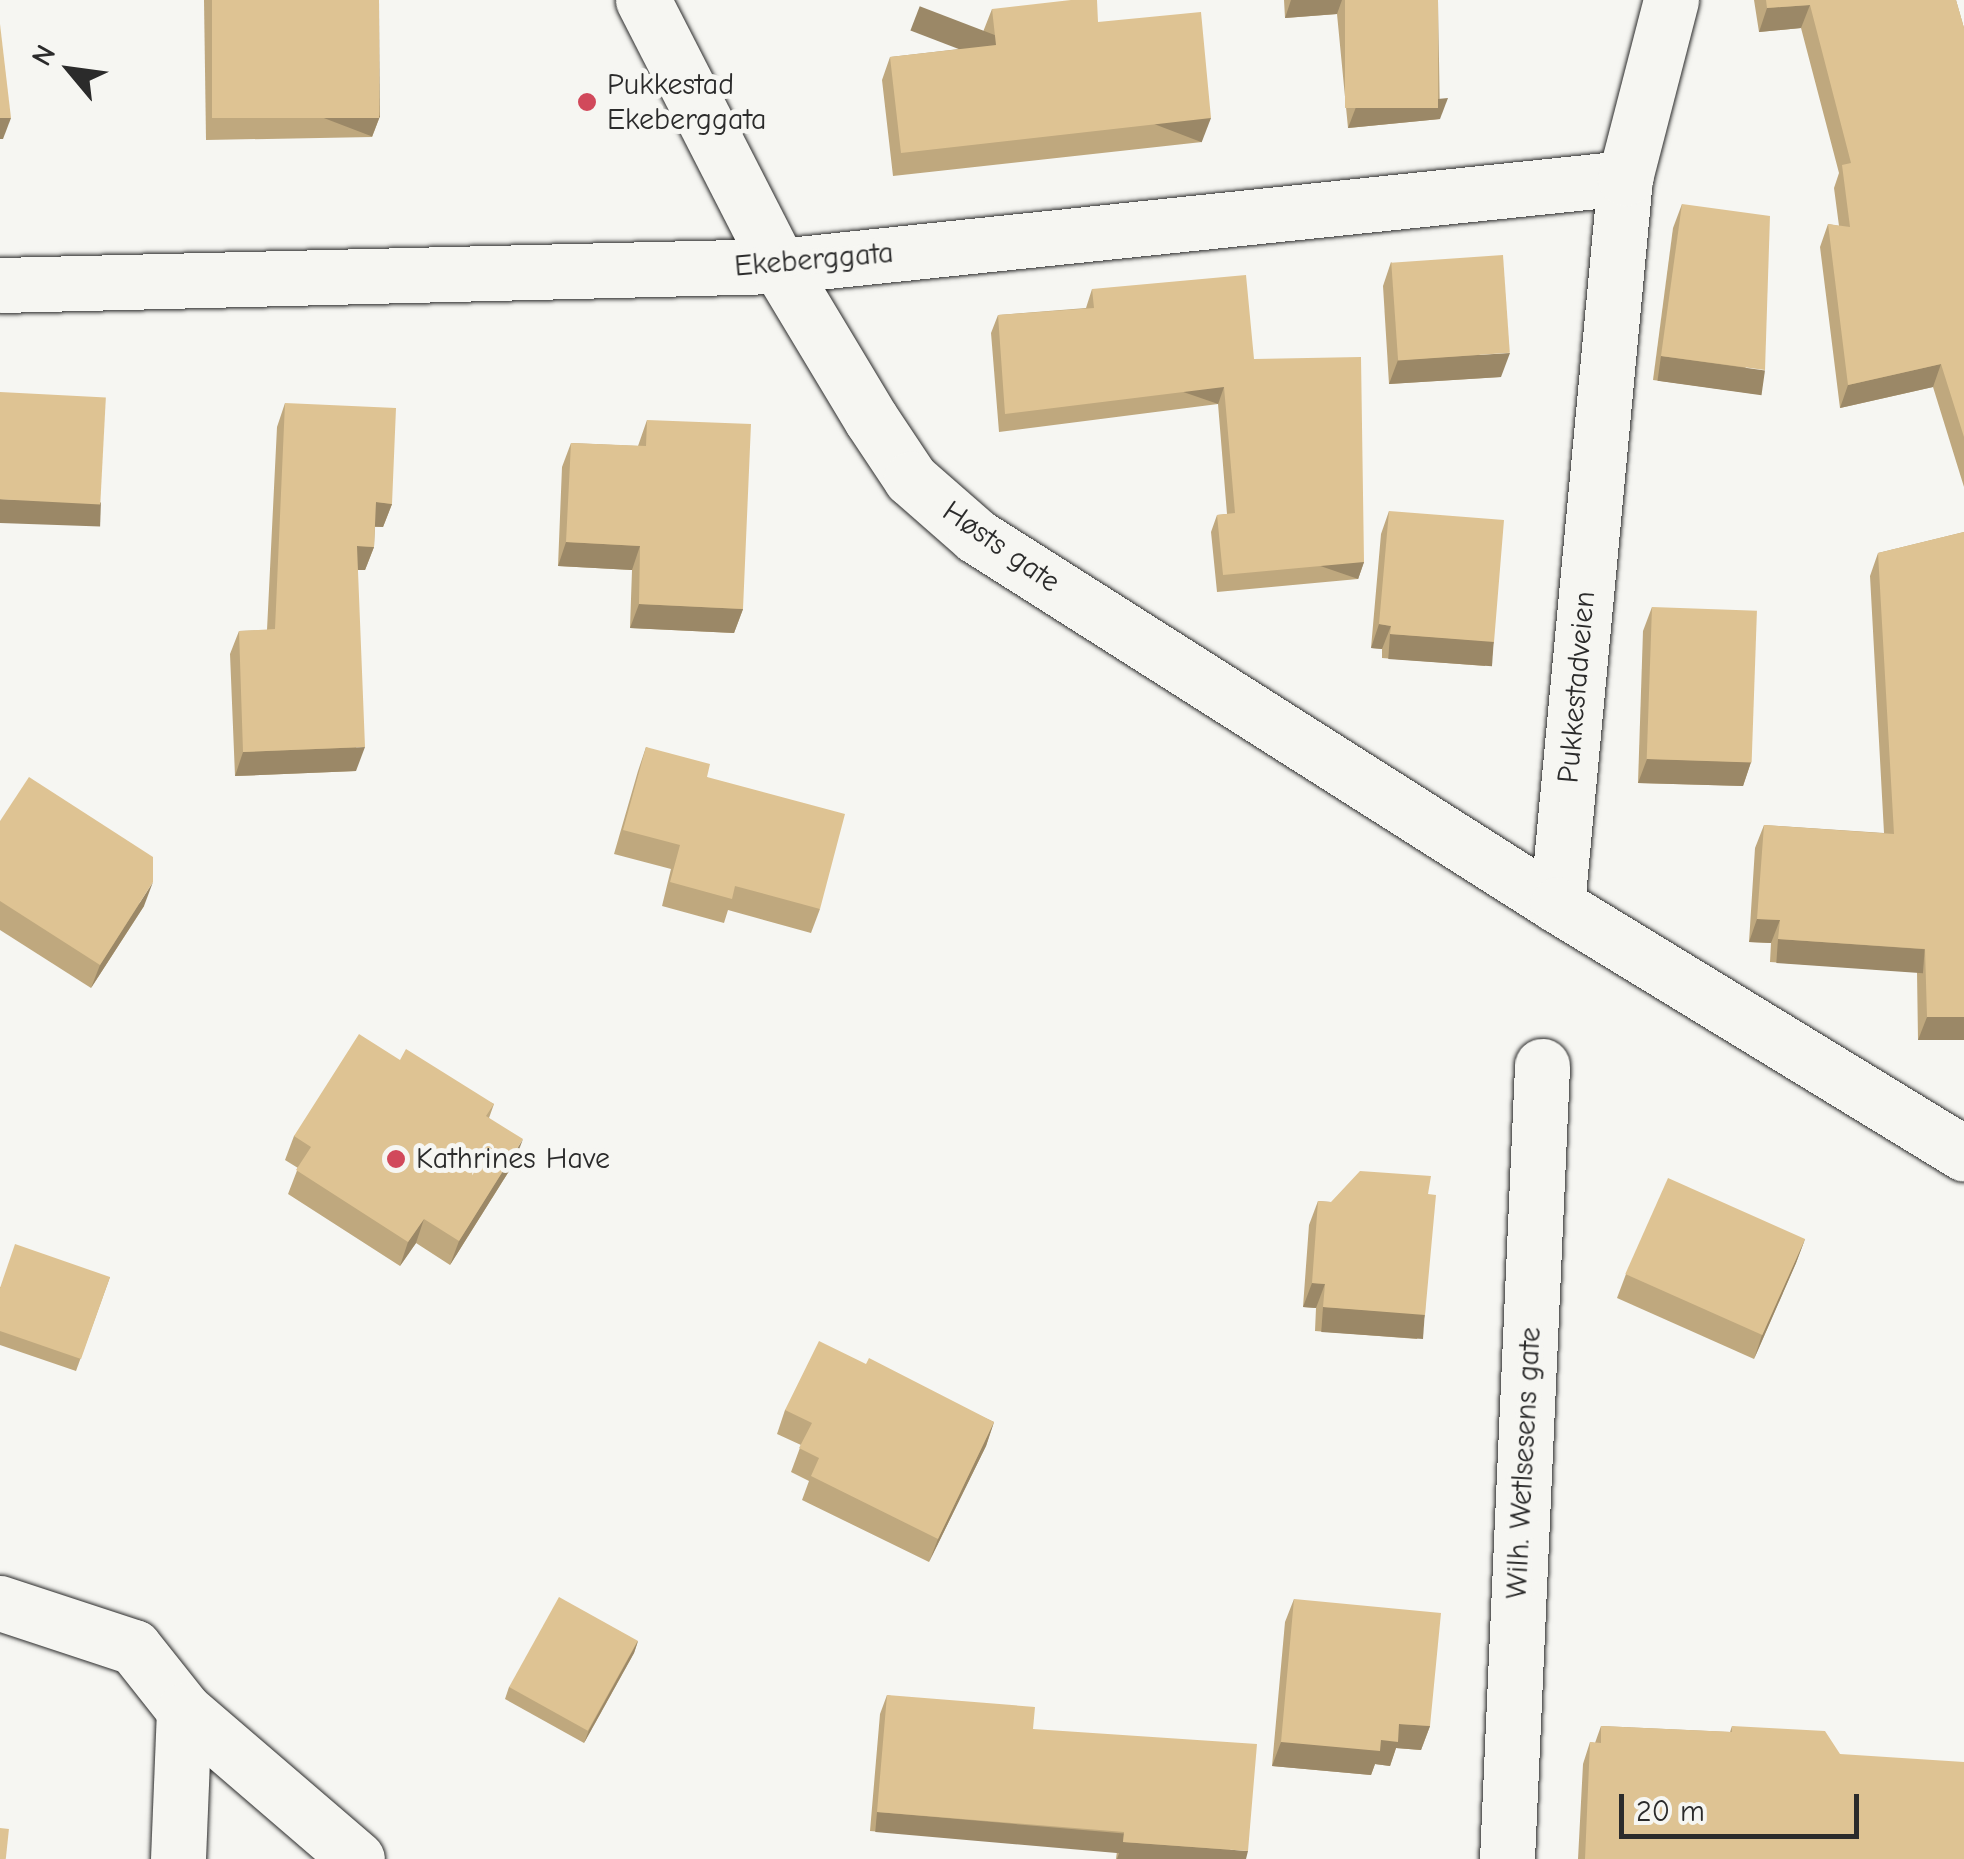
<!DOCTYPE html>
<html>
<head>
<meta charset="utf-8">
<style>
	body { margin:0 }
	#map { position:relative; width:1964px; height:1859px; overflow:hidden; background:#f6f6f2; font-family:"Comic Neue",sans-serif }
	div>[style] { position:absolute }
	.roads { filter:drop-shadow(0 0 2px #2b2b2b) drop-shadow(0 0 2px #2b2b2b) }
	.minor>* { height:55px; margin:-27.5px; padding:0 27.5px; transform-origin:27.5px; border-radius:27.5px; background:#f6f6f2 }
	.major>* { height:55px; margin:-27.5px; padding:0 27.5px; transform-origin:27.5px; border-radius:27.5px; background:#f6f6f2 }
	.wall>* { inset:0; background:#bfa87e }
	.shaded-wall>* { inset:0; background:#9b8867; transform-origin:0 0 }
	.building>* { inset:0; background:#dec393; transform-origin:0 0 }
	.dots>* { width:28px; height:28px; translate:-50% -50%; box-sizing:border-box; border:5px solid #f6f6f2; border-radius:50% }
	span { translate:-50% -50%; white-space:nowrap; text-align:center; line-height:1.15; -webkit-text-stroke:10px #f6f6f2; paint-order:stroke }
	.poi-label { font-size:30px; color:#2b2b2b }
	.left { translate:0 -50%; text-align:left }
	.street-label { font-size:30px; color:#2b2b2b }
	.north { position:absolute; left:20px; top:20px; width:100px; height:100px; -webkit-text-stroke:8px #f6f6f2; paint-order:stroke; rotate:299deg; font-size:28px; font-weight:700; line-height:40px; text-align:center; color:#2b2b2b }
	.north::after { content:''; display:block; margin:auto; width:35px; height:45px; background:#2b2b2b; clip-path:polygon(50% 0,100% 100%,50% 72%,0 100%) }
	.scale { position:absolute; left:1619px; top:1794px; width:240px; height:45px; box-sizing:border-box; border:5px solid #2b2b2b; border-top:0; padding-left:12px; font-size:30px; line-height:35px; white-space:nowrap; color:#2b2b2b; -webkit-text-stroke:8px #f6f6f2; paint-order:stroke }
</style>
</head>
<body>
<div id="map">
	<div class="roads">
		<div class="minor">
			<i style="left:0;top:285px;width:779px;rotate:-1.4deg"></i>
			<i style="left:779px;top:266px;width:851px;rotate:-5.94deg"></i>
			<i style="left:1557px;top:905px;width:730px;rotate:-84.66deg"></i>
			<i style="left:1625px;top:178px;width:184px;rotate:-75.5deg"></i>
			<i style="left:0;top:1603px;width:141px;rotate:18.2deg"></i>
			<i style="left:134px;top:1647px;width:80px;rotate:51.6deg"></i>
			<i style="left:184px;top:1710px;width:228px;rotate:40.7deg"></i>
			<i style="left:178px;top:1859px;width:149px;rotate:-87.7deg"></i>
			<i style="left:1507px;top:1859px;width:794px;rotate:-87.47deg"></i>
		</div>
		<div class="major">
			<i style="left:643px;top:0;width:299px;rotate:62.9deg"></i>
			<i style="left:779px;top:266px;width:179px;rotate:59deg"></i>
			<i style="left:871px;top:419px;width:72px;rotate:56.3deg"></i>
			<i style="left:911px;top:479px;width:86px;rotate:41.2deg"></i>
			<i style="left:976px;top:536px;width:688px;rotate:32.42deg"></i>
			<i style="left:1557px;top:905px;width:477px;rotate:31.4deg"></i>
		</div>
	</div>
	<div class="wall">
		<i style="clip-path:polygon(204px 0,379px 0,380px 116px,372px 137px,206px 140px)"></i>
		<i style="clip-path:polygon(1284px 0,1438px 0,1440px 119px,1348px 128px,1337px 14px,1285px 18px)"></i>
		<i style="clip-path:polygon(1754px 0,1956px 0,1964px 28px,1964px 487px,1933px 387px,1840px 408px,1820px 247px,1828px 224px,1839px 226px,1834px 188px,1839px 173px,1801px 28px,1759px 32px)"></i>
		<i style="clip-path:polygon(992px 9px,1098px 22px,1202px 142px,893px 176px,882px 80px,890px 57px,985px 46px,983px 32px)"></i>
		<i style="clip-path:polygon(1682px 204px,1756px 394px,1653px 380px,1673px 228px)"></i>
		<i style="clip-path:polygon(1391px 262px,1501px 377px,1389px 384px,1383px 286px)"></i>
		<i style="clip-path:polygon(1092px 289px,1254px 359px,1364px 562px,1358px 579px,1217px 592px,1211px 532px,1217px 515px,1227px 514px,1218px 404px,999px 432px,991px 333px,998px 315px,1086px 308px)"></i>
		<i style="clip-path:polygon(285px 403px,392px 504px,383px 527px,375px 527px,374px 547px,365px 570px,358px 570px,356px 771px,235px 776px,230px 654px,239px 631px,267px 630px,277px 427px)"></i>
		<i style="clip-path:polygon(647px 420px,743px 609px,734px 633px,630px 628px,632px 570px,558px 566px,562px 467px,571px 443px,638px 446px)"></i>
		<i style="clip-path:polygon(1389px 511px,1494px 642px,1485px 666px,1382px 658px,1382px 649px,1371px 648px,1381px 534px)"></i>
		<i style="clip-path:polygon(1964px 532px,1964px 1040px,1918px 1040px,1917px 972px,1770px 962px,1771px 943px,1749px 942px,1755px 848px,1764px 825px,1884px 833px,1870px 576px,1878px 553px)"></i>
		<i style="clip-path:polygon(1652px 607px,1751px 762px,1743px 786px,1638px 783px,1643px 631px)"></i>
		<i style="clip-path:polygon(646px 747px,707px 777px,820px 909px,811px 933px,728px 910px,724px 923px,662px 906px,671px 869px,614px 854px,638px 771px)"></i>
		<i style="clip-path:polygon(0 821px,144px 906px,91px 988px,0 930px)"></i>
		<i style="clip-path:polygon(400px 1060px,494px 1104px,489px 1118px,514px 1163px,450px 1265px,416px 1243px,400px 1266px,288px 1194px,298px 1168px,285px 1160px,294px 1136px)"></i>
		<i style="clip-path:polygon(1428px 1194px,1425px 1315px,1417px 1339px,1315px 1331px,1316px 1308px,1303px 1307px,1309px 1225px,1318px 1201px,1331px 1202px)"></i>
		<i style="clip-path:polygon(1805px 1239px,1796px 1263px,1754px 1359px,1617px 1298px,1626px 1274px)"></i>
		<i style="clip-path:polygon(110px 1277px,76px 1371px,0 1345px,0 1287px)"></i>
		<i style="clip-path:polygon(866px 1364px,994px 1422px,986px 1446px,929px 1562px,802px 1500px,809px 1481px,791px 1472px,801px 1445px,777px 1434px,785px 1410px)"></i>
		<i style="clip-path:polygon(1294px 1599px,1430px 1726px,1421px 1750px,1396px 1748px,1390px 1766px,1375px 1764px,1371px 1775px,1272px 1766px,1285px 1622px)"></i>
		<i style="clip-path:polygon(638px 1641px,634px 1653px,584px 1743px,505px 1699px,509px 1687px)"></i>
		<i style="clip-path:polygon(887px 1695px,1033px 1729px,1246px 1859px,1116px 1859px,1117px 1851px,870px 1831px,880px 1714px)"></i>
		<i style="clip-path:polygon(1601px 1726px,1730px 1732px,1732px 1726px,1840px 1754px,1964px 1859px,1578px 1859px,1583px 1764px,1590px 1742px,1595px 1743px)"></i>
	</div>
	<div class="shaded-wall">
		<i style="clip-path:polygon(1291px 0,1342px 0,1337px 14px,1285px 18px)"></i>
		<i style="clip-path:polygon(1810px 5px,1801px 28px,1759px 32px,1767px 8px)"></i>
		<i style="clip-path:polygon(1448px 98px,1440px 119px,1348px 128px,1356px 107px)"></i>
		<i style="left:380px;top:116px;width:22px;height:167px;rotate:111deg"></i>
		<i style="clip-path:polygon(0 118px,11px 118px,3px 139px,0 139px)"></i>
		<i style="left:1211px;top:118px;width:26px;height:312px;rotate:111deg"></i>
		<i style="clip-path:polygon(1510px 353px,1501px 377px,1389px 384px,1398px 360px)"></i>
		<i style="left:1661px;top:356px;width:105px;height:25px;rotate:8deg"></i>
		<i style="clip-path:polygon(1941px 364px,1933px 387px,1840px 408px,1848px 385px)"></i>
		<i style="left:1224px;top:387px;width:18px;height:221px;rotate:109deg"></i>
		<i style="left:0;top:499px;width:101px;height:24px;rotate:2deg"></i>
		<i style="clip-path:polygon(376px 502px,392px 504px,383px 527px,367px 526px)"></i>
		<i style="clip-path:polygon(566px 542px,640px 546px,632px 570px,558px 566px)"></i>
		<i style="clip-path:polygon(357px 546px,374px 547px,365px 570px,349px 570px)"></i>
		<i style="left:1364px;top:562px;width:18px;height:142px;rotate:109deg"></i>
		<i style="clip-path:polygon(639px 604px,743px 609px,734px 633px,630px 628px)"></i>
		<i style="clip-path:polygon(1379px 624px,1391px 626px,1382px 649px,1371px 648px)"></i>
		<i style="left:1390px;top:634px;width:104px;height:25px;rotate:4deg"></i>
		<i style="clip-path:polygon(365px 747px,356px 771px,235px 776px,243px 752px)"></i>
		<i style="clip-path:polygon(1647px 759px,1751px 762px,1743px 786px,1638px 783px)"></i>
		<i style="clip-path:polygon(153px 882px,144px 906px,91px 988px,100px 965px)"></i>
		<i style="clip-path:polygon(1757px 919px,1780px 920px,1771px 943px,1749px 942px)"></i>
		<i style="left:1778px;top:939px;width:147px;height:24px;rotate:4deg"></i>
		<i style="clip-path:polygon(1927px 1017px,1964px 1017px,1964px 1040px,1918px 1040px)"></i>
		<i style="clip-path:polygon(523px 1139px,514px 1163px,450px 1265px,459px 1241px)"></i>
		<i style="clip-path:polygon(424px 1219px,416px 1243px,400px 1266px,408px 1242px)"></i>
		<i style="clip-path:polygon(1805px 1239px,1796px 1263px,1754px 1359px,1762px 1335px)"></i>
		<i style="clip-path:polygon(1312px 1283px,1325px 1284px,1316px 1308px,1303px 1307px)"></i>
		<i style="left:1323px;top:1307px;width:102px;height:25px;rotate:4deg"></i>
		<i style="clip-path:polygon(994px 1422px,986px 1446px,929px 1562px,938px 1539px)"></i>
		<i style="clip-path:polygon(638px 1641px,634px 1653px,584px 1743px,589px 1730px)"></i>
		<i style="clip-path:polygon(1399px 1724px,1430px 1726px,1421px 1750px,1396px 1748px,1390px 1766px,1375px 1764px,1371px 1775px,1272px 1766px,1281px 1742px,1381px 1740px)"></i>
		<i style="left:877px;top:1812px;width:248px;height:20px;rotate:5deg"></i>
		<i style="clip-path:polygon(1123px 1842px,1248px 1851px,1246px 1859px,1117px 1859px)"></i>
	</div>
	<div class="building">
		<i style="left:212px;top:0;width:167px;height:118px"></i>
		<i style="clip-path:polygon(1071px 0,1097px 0,1098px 22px,1201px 12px,1211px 118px,901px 153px,890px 57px,996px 45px,992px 9px)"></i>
		<i style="left:1345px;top:0;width:93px;height:108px"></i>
		<i style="clip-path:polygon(1766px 0,1956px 0,1964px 28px,1964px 437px,1941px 364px,1848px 385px,1828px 224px,1850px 227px,1842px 165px,1851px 163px,1810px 5px,1767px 8px)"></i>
		<i style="clip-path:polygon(0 24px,11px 118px,0 118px)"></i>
		<i style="clip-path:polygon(1682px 204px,1770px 216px,1765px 370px,1661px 356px)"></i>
		<i style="left:1503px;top:255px;width:98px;height:112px;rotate:86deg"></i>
		<i style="clip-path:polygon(1246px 275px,1254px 359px,1361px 357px,1364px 562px,1223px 575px,1217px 515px,1235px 513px,1224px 387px,1005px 414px,998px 315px,1094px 308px,1092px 289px)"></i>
		<i style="left:0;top:392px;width:106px;height:107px;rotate:3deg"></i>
		<i style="clip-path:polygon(285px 403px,396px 408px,392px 504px,376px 502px,374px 547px,357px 546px,365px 747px,243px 752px,239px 631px,275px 629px)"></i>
		<i style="clip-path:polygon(647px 420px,751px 424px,743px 609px,639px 604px,640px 546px,566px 542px,571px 443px,646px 446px)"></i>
		<i style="clip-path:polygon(1389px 511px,1504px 520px,1494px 642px,1390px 634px,1391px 626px,1379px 624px)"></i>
		<i style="clip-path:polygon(1964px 532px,1964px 1017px,1927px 1017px,1925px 949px,1778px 939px,1780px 920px,1757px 919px,1764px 825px,1894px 834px,1878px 553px)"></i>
		<i style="left:1652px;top:607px;width:105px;height:152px;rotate:2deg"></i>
		<i style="clip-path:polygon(646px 747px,710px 764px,707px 777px,845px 814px,820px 909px,735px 886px,732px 899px,670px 882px,680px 845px,623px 830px)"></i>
		<i style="clip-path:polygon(29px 777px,153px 857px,153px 882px,100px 965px,0 901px,0 821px)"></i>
		<i style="clip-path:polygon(359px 1034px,400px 1060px,406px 1049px,494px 1104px,486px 1116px,523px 1139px,459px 1241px,424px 1219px,408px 1242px,296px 1170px,311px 1147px,294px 1136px)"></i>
		<i style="clip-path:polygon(1360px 1171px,1431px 1176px,1428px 1194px,1436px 1195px,1425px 1315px,1323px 1307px,1325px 1284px,1312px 1283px,1318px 1201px,1331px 1202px)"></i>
		<i style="left:1668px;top:1178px;width:150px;height:105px;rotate:24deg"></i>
		<i style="clip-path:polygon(15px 1244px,110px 1277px,81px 1359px,0 1331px,0 1288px)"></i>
		<i style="clip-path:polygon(819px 1341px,866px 1364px,869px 1358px,994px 1422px,938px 1539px,811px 1476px,819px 1458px,799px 1448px,812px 1423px,785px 1410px)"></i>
		<i style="left:559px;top:1597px;width:90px;height:103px;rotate:29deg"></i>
		<i style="clip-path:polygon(1294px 1599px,1441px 1613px,1430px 1726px,1399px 1724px,1398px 1742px,1381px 1740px,1380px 1751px,1281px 1742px)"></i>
		<i style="clip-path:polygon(887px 1695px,1035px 1707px,1033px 1729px,1257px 1744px,1248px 1851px,1123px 1842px,1124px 1832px,877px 1812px)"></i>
		<i style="clip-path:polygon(1601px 1726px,1732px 1732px,1732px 1726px,1825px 1731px,1840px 1754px,1964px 1762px,1964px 1859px,1585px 1859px,1590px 1742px,1601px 1743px)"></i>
		<i style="left:0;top:1828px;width:9px;height:31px;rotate:6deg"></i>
	</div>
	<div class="dots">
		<i style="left:587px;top:102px;background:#d1495b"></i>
		<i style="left:396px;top:1159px;background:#d1495b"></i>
	</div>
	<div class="poi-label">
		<span class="left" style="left:607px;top:102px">Pukkestad<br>Ekeberggata</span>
		<span class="left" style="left:416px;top:1159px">Kathrines Have</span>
	</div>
	<div class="street-label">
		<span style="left:814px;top:260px;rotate:-5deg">Ekeberggata</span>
		<span style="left:1001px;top:547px;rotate:35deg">Høsts gate</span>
		<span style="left:1577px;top:687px;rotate:-85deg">Pukkestadveien</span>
		<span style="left:1524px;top:1463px;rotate:-87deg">Wilh. Wetlsesens gate</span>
	</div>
	<div class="north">N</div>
	<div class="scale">20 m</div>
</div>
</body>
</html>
